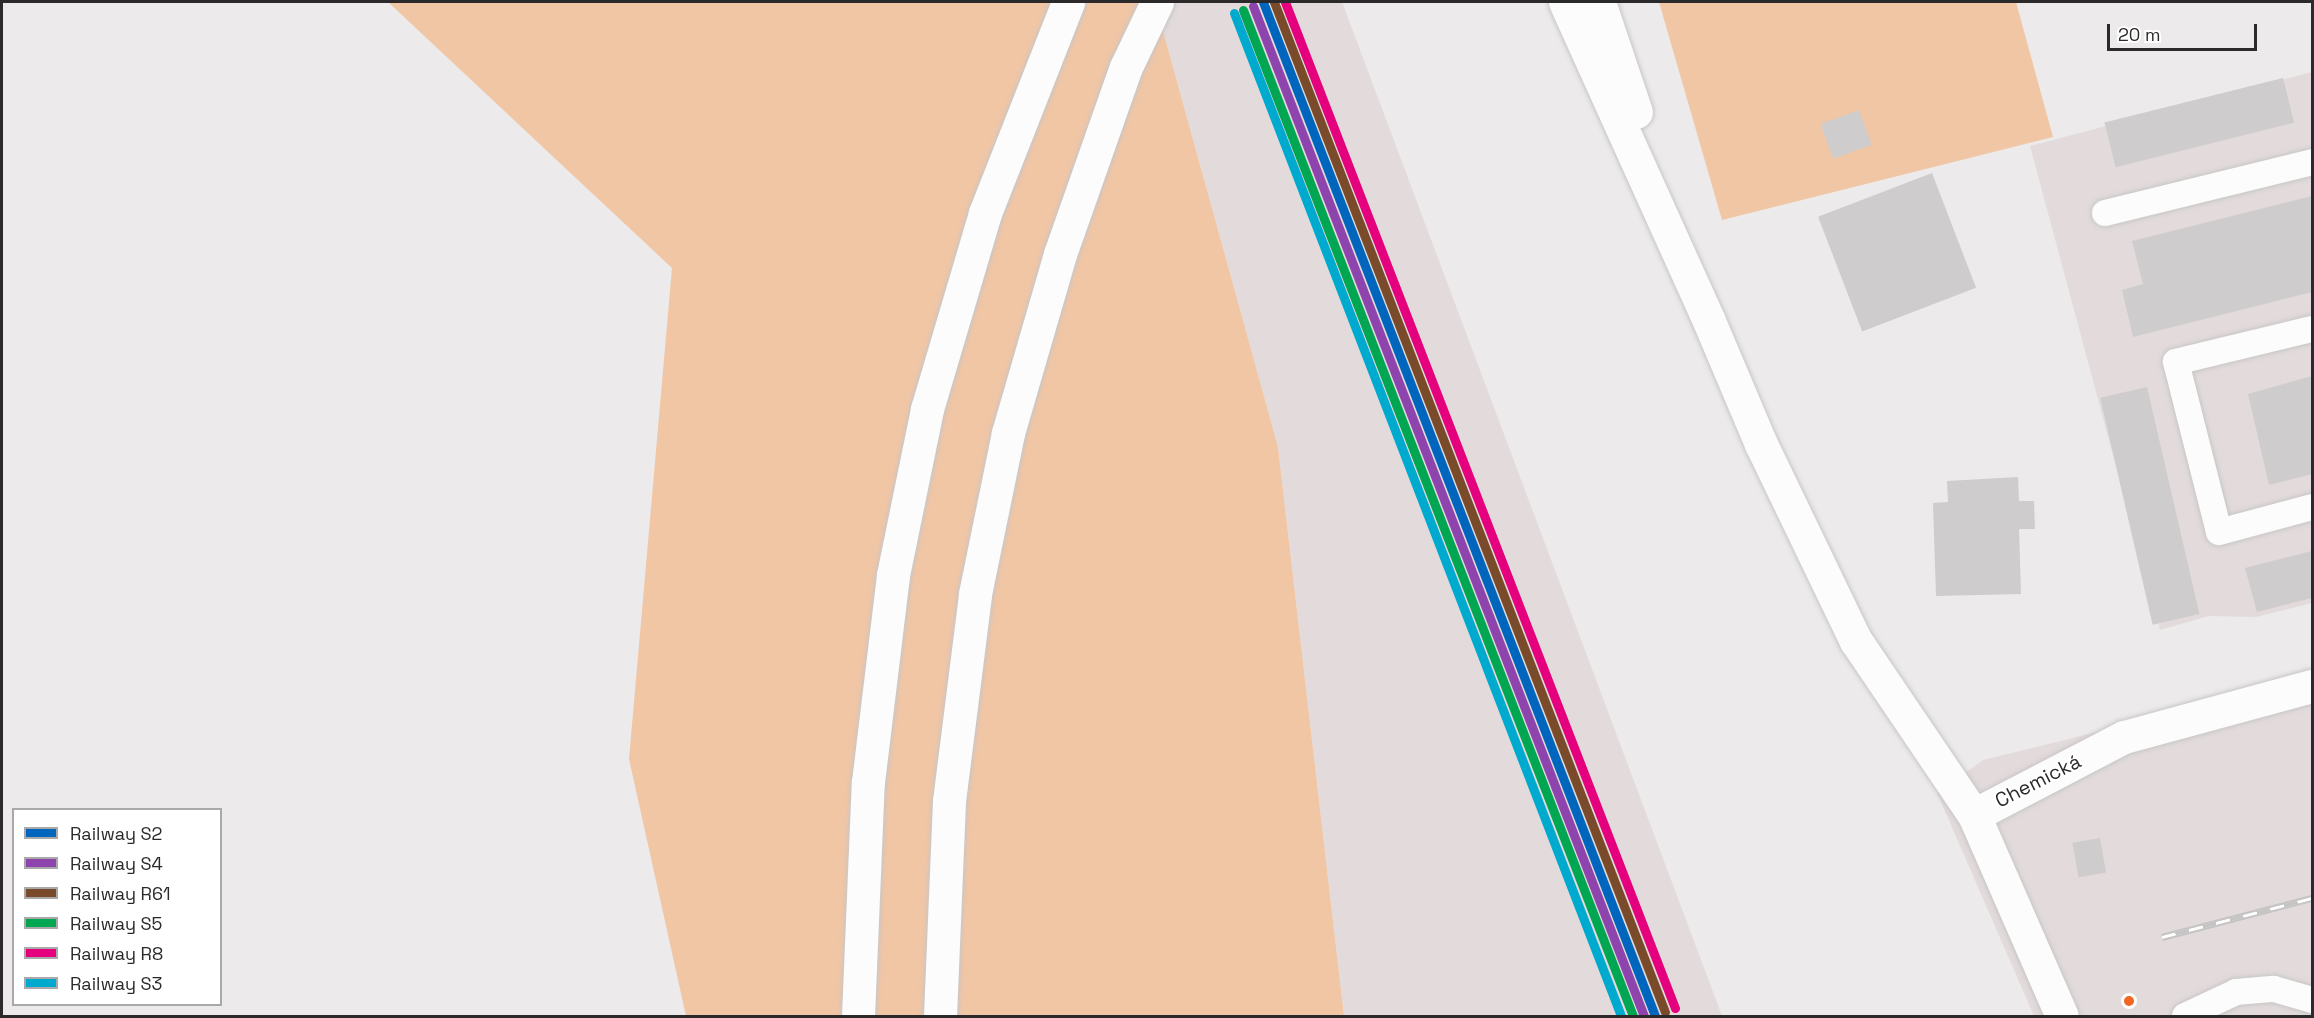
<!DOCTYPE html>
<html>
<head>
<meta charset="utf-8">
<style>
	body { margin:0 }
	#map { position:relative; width:2314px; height:1018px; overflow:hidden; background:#eceaea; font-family:"Space Grotesk",sans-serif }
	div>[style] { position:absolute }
	.built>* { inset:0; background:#e3dbdb }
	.forest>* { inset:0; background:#f1c6a5 }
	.building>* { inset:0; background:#cecccc; transform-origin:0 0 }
	.roads { filter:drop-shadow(0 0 2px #c8c6c6) drop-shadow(0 0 2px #c8c6c6) }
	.lane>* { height:26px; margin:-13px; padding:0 13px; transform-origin:13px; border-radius:13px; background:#fcfcfc }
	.street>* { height:33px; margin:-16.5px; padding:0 16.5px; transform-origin:16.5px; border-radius:16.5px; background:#fcfcfc }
	.secondary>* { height:33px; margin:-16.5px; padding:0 16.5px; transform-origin:16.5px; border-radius:16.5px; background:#fcfcfc }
	.rail>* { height:7px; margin-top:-3.5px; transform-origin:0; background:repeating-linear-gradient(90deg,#fff 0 14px,#c5c4c4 0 28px); box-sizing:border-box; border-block:2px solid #c5c4c4 }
	.rail-1>* { height:9px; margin:-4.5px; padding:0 4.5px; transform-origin:4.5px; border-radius:4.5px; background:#0065bd }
	.rail-2>* { height:9px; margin:-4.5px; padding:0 4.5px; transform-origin:4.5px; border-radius:4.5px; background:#8e44ad }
	.rail-3>* { height:9px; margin:-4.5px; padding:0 4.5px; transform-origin:4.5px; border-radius:4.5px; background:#7a4b2a }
	.rail-4>* { height:9px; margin:-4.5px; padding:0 4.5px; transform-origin:4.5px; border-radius:4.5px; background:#00a651 }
	.rail-5>* { height:9px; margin:-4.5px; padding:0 4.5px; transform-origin:4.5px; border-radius:4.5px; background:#e5007d }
	.rail-6>* { height:9px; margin:-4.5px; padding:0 4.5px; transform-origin:4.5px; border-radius:4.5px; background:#00a9ce }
	.dots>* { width:16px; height:16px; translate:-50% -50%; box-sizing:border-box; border:3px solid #fff; border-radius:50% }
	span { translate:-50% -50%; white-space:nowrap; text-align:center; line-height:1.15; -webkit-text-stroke:4.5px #fff; paint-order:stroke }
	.street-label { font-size:20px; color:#2b2929 }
	.frame { position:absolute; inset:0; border:3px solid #2b2929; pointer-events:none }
	.legend { position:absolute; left:12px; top:808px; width:210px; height:198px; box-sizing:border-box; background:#fff; border:2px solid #aaa9a9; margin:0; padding:8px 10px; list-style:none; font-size:18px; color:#2b2929 }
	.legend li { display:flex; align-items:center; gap:12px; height:30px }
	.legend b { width:30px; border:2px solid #aaa9a9 }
	.scale { position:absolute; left:2107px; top:24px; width:150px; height:27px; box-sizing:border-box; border:3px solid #2b2929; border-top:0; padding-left:8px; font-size:18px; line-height:21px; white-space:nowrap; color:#2b2929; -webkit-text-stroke:4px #fff; paint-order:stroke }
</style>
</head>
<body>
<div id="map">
	<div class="built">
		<i style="clip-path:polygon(1155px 2px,1342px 2px,1722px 1016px,1344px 1016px,1278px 447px)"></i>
		<i style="clip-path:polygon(2312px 72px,2312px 603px,2256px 617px,2209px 616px,2160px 630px,2030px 146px)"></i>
		<i style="clip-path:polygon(2312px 679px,2312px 1016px,2034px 1016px,1937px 793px,1983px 760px)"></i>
	</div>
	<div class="forest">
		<i style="clip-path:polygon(388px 2px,1155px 2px,1278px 447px,1344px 1016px,686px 1016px,629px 759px,672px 268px)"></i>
		<i style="clip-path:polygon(1659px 2px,2016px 2px,2053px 137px,1722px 220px)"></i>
	</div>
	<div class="building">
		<i style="left:2283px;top:78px;width:46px;height:184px;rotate:76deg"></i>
		<i style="left:1859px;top:110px;width:37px;height:41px;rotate:70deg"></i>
		<i style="left:1932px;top:173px;width:123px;height:122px;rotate:69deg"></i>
		<i style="clip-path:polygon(2312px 196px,2312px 292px,2133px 337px,2122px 290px,2143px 284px,2132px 241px)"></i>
		<i style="clip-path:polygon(2312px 376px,2312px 474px,2269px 485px,2248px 394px)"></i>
		<i style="left:2147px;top:387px;width:233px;height:48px;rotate:77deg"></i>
		<i style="clip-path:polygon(2018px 477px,2019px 501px,2034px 501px,2035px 529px,2019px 529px,2021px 594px,1936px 596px,1933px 503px,1948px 502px,1947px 481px)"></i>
		<i style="clip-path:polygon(2312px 551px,2312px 598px,2257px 612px,2245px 568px)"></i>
		<i style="left:2100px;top:838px;width:35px;height:28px;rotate:80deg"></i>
	</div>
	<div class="roads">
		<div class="lane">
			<i style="left:2105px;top:213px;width:213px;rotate:-13.8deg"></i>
			<i style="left:2312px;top:329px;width:140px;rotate:166.4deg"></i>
			<i style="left:2176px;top:362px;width:175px;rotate:75.8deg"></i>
			<i style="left:2219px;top:532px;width:96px;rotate:-15deg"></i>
			<i style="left:2185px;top:1016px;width:56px;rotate:-25.2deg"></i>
			<i style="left:2236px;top:992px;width:38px;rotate:-5deg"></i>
			<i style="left:2274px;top:989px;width:40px;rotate:16deg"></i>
		</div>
		<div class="street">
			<i style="left:1709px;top:321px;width:134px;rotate:67.1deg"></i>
			<i style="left:1761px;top:444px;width:219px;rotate:64.3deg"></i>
			<i style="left:1856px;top:641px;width:210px;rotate:55.9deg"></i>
			<i style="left:1974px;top:815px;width:219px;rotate:66.4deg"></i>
			<i style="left:1974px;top:815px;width:169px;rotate:-27.5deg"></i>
			<i style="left:2124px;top:737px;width:195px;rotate:-15.2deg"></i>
		</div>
		<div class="secondary">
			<i style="left:1565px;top:2px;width:350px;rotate:65.7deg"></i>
			<i style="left:1599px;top:2px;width:116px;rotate:71.4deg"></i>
			<i style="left:858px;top:1016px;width:234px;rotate:-87.6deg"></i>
			<i style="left:868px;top:782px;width:209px;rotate:-83.1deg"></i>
			<i style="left:893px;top:575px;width:169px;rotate:-78.4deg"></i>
			<i style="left:927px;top:409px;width:204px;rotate:-73.5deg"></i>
			<i style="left:985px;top:213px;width:227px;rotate:-68.5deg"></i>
			<i style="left:940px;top:1016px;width:215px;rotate:-87.6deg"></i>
			<i style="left:949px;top:801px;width:209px;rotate:-82.8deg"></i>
			<i style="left:975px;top:594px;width:164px;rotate:-78.4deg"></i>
			<i style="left:1008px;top:433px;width:186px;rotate:-73.8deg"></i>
			<i style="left:1060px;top:254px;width:198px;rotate:-70.6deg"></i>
			<i style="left:1126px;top:67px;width:72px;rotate:-64.5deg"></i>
		</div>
	</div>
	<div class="rail">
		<i style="left:2162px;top:937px;width:155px;rotate:-14.6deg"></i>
	</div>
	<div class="rail-1">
		<i style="left:1263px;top:2px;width:1087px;rotate:68.86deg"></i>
	</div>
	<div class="rail-2">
		<i style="left:1253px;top:6px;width:1083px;rotate:68.84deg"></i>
	</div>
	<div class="rail-3">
		<i style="left:1274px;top:2px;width:1083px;rotate:68.84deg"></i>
	</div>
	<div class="rail-4">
		<i style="left:1243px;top:10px;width:1079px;rotate:68.81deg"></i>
	</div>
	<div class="rail-5">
		<i style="left:1285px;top:2px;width:1079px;rotate:68.81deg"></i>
	</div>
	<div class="rail-6">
		<i style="left:1234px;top:13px;width:1075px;rotate:68.9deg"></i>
	</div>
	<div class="dots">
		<i style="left:2129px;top:1001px;background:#f26522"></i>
	</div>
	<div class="street-label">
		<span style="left:2038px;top:781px;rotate:-27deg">Chemická</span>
	</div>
	<div class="frame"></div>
	<ul class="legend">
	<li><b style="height:8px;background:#0065bd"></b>Railway S2</li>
	<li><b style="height:8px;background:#8e44ad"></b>Railway S4</li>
	<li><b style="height:8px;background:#7a4b2a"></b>Railway R61</li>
	<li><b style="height:8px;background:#00a651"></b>Railway S5</li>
	<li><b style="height:8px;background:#e5007d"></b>Railway R8</li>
	<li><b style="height:8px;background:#00a9ce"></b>Railway S3</li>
	</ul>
	<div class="scale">20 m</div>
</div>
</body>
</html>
